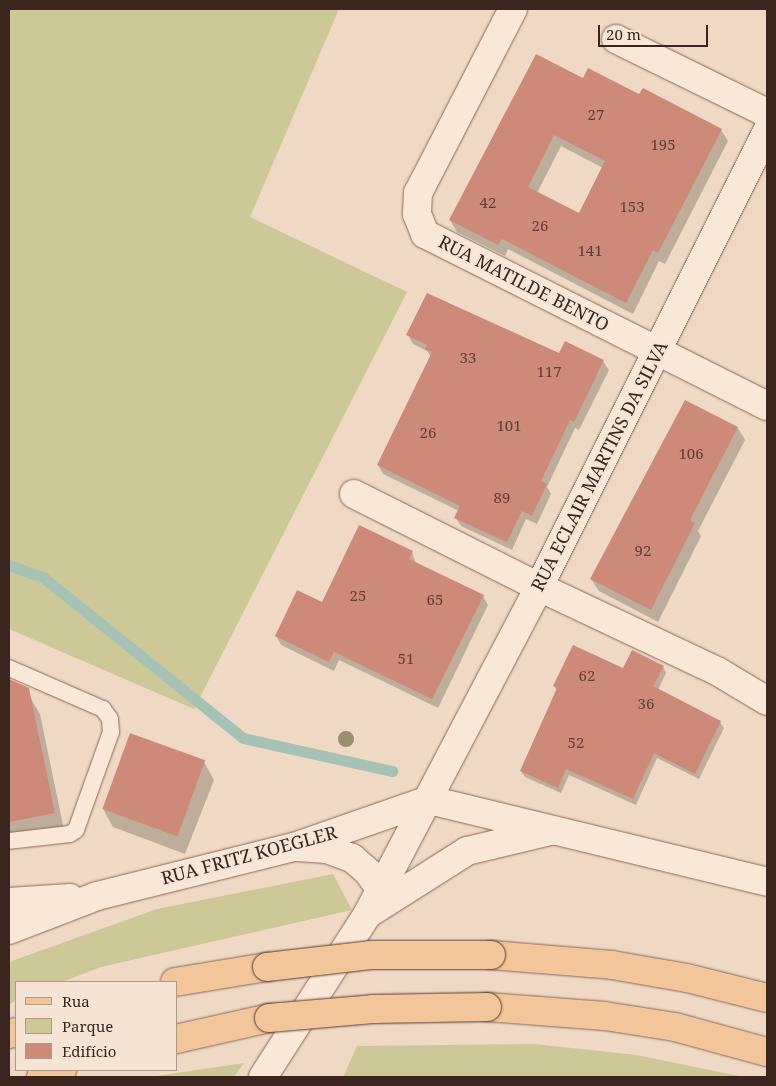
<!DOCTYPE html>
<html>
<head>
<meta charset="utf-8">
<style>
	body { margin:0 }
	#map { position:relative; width:776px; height:1086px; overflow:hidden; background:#efd9c4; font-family:"Noto Serif",serif }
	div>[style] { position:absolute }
	.green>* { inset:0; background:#cdc897 }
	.shadow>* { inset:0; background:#0003 }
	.stream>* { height:11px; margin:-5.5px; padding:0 5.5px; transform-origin:5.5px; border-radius:5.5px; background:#a6c2b4 }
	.building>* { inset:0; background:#ce8a79; transform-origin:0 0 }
	.roads { filter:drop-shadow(0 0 1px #8a695a) drop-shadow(0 0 1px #8a695a) }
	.lane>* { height:16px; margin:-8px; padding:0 8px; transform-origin:8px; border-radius:8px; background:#f9e8d7 }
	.street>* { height:28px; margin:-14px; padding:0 14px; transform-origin:14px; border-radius:14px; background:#f9e8d7 }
	.secondary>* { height:28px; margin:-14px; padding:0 14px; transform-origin:14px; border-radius:14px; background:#f9e8d7 }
	.primary>* { height:28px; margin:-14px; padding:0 14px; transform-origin:14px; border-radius:14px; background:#f2c59b }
	.bridges { filter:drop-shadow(0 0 1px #58392e) drop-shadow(0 0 1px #58392e) }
	.primary-bridge>* { height:28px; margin:-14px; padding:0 14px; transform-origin:14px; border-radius:14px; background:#f2c59b }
	.trees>* { width:16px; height:16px; margin:-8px; border-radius:50%; background:#9a916c }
	span { translate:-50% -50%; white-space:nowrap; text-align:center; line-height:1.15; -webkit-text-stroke:4.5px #f6e5d4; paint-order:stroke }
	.number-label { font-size:15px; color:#5f3f35 }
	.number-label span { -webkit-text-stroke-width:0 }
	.street-label { font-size:18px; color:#3a261e }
	.frame { position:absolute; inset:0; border:10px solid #3a261e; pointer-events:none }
	.legend { position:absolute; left:15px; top:981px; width:162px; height:90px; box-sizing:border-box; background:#f6e5d4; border:1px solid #ab998b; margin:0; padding:6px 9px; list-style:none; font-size:15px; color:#3a261e }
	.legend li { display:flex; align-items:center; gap:10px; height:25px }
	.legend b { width:25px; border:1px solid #ab998b }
	.scale { position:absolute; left:598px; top:25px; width:110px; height:22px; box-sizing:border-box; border:2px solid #3a261e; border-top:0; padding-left:6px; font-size:15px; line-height:18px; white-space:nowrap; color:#3a261e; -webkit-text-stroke:4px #f6e5d4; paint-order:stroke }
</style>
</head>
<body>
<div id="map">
	<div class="green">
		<i style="clip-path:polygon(9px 9px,339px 9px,250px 217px,407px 292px,194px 709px,9px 629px)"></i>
		<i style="clip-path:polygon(333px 874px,352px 910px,101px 967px,62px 982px,16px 982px,16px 1001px,9px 1004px,9px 962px,157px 909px)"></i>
		<i style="clip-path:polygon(534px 1044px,637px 1055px,744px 1077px,343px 1077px,357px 1046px)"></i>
		<i style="clip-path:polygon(244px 1063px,234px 1077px,150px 1077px)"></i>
	</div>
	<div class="shadow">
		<i style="clip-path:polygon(evenodd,583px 80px,640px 96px,721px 130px,728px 141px,665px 264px,659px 261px,633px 314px,508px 249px,505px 256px,457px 232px,450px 220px,583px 80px,561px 146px,603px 168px,580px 214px,537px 193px,561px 146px)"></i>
		<i style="clip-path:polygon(408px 335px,603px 361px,609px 370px,579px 430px,575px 428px,547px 487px,551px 494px,537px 524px,526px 519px,512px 550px,461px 526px,456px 518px,459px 511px,383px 474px,378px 465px,431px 357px,427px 351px,413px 344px)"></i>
		<i style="clip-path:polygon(738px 428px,745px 440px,698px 531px,701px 536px,658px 622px,599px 591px,591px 579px)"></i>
		<i style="clip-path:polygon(412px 552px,416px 564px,483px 596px,488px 605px,438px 708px,339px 660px,334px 671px,281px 645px,276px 636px,322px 604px)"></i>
		<i style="clip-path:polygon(663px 667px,666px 673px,658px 690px,720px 722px,724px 728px,699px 779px,657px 758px,636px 805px,569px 775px,561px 793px,525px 777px,521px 771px,557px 691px,554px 686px,624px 670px)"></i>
		<i style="clip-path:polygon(30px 697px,40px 714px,64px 830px,9px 842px,9px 701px)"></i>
		<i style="clip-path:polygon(204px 762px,214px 780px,185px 854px,113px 827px,103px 809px)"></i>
	</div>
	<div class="stream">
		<i style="left:9px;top:565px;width:37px;rotate:20deg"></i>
		<i style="left:44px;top:578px;width:255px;rotate:38.8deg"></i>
		<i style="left:243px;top:738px;width:153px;rotate:12.5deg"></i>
	</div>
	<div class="building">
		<i style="clip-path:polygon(evenodd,536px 54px,583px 78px,588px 68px,639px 94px,643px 88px,722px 129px,658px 253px,653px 250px,626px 303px,502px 239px,498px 245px,449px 220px,536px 54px,554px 135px,605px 161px,579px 213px,528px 187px,554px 135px)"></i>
		<i style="clip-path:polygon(427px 293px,559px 353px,565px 341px,604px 360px,574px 422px,570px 420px,541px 481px,547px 484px,532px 516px,522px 511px,507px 542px,454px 518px,460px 506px,377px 465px,432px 352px,425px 349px,427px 345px,406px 335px)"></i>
		<i style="clip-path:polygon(685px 400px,738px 427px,690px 520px,695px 523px,651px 610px,590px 579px)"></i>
		<i style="clip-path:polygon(359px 525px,413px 551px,409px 559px,484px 595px,432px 699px,334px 652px,329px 662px,275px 636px,297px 590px,322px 602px)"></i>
		<i style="clip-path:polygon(573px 645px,623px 668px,632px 650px,664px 666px,653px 686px,721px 721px,695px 774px,654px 753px,633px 799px,566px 769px,558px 788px,520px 771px,557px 688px,553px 686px)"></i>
		<i style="clip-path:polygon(9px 679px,29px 688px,55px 813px,9px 822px)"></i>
		<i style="left:130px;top:733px;width:80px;height:81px;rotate:20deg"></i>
	</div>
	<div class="roads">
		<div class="lane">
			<i style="left:9px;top:668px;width:103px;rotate:23.6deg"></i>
			<i style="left:103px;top:709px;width:12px;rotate:55deg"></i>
			<i style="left:110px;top:719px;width:13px;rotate:86deg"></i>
			<i style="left:111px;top:732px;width:104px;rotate:109.7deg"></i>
			<i style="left:76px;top:830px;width:7px;rotate:146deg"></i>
			<i style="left:70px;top:834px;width:61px;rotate:173.5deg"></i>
		</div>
		<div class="street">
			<i style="left:513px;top:9px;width:207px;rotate:117.3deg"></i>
			<i style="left:418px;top:193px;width:21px;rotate:93deg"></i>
			<i style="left:417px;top:214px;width:22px;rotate:68deg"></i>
			<i style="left:425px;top:234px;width:383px;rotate:26.7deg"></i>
			<i style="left:616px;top:39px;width:168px;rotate:26.1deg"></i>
			<i style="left:354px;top:494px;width:207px;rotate:26.7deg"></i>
			<i style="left:539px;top:587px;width:510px;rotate:-63.43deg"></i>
		</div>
		<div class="secondary">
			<i style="left:429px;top:800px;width:348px;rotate:13.6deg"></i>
			<i style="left:298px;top:847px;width:29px;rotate:4deg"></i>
			<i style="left:327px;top:849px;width:27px;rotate:20deg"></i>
			<i style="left:352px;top:858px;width:21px;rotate:41deg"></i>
			<i style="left:368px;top:872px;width:22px;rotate:54deg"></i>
			<i style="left:9px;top:902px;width:61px;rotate:-3.8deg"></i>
			<i style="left:371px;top:912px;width:114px;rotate:-32.4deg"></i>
			<i style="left:467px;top:851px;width:85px;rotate:-13.5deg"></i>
			<i style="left:9px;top:930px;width:94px;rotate:-21.1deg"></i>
			<i style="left:97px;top:896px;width:203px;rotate:-14deg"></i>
			<i style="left:294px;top:847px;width:143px;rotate:-19.2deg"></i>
			<i style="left:263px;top:1077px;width:193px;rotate:-57.3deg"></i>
			<i style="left:367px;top:915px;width:370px;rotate:-62.3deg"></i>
			<i style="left:539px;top:587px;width:197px;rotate:25.3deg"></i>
			<i style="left:717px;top:671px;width:58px;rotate:31deg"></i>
		</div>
		<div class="primary">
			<i style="left:491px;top:955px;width:121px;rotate:4.7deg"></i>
			<i style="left:612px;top:965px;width:76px;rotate:9.8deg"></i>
			<i style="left:687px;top:978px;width:82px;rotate:14deg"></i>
			<i style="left:175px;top:982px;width:93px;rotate:-9.3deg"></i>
			<i style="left:487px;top:1007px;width:118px;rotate:4.4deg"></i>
			<i style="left:605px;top:1016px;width:71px;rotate:8.9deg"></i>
			<i style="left:675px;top:1027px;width:95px;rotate:15.2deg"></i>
			<i style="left:9px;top:1034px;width:7px;rotate:-16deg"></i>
			<i style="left:176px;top:1039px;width:95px;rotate:-12.7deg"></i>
			<i style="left:41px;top:1077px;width:22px;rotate:-18deg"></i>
		</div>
	</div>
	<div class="bridges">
		<div class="primary-bridge">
			<i style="left:267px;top:967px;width:104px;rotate:-6.6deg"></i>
			<i style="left:370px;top:955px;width:121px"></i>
			<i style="left:269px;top:1018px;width:104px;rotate:-4.9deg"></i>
			<i style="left:373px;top:1009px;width:114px;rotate:-1deg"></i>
		</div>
	</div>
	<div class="trees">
		<i style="left:346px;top:739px"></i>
	</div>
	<div class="number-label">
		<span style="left:596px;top:115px">27</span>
		<span style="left:663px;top:145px">195</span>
		<span style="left:488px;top:203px">42</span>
		<span style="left:632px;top:207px">153</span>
		<span style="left:540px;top:226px">26</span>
		<span style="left:590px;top:251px">141</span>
		<span style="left:468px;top:358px">33</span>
		<span style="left:549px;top:372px">117</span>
		<span style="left:509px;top:426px">101</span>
		<span style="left:428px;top:433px">26</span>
		<span style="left:691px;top:454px">106</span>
		<span style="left:502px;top:498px">89</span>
		<span style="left:643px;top:551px">92</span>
		<span style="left:358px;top:596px">25</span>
		<span style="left:435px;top:600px">65</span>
		<span style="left:406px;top:659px">51</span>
		<span style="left:587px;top:676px">62</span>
		<span style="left:646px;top:704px">36</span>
		<span style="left:576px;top:743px">52</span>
	</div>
	<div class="street-label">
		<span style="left:524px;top:283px;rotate:27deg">RUA MATILDE BENTO</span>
		<span style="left:599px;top:466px;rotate:-63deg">RUA ECLAIR MARTINS DA SILVA</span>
		<span style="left:249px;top:855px;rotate:-15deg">RUA FRITZ KOEGLER</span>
	</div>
	<div class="frame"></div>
	<ul class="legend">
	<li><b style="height:6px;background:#f2c59b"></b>Rua</li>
	<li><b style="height:14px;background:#cdc897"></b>Parque</li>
	<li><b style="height:14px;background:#ce8a79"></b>Edifício</li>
	</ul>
	<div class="scale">20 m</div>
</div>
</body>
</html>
